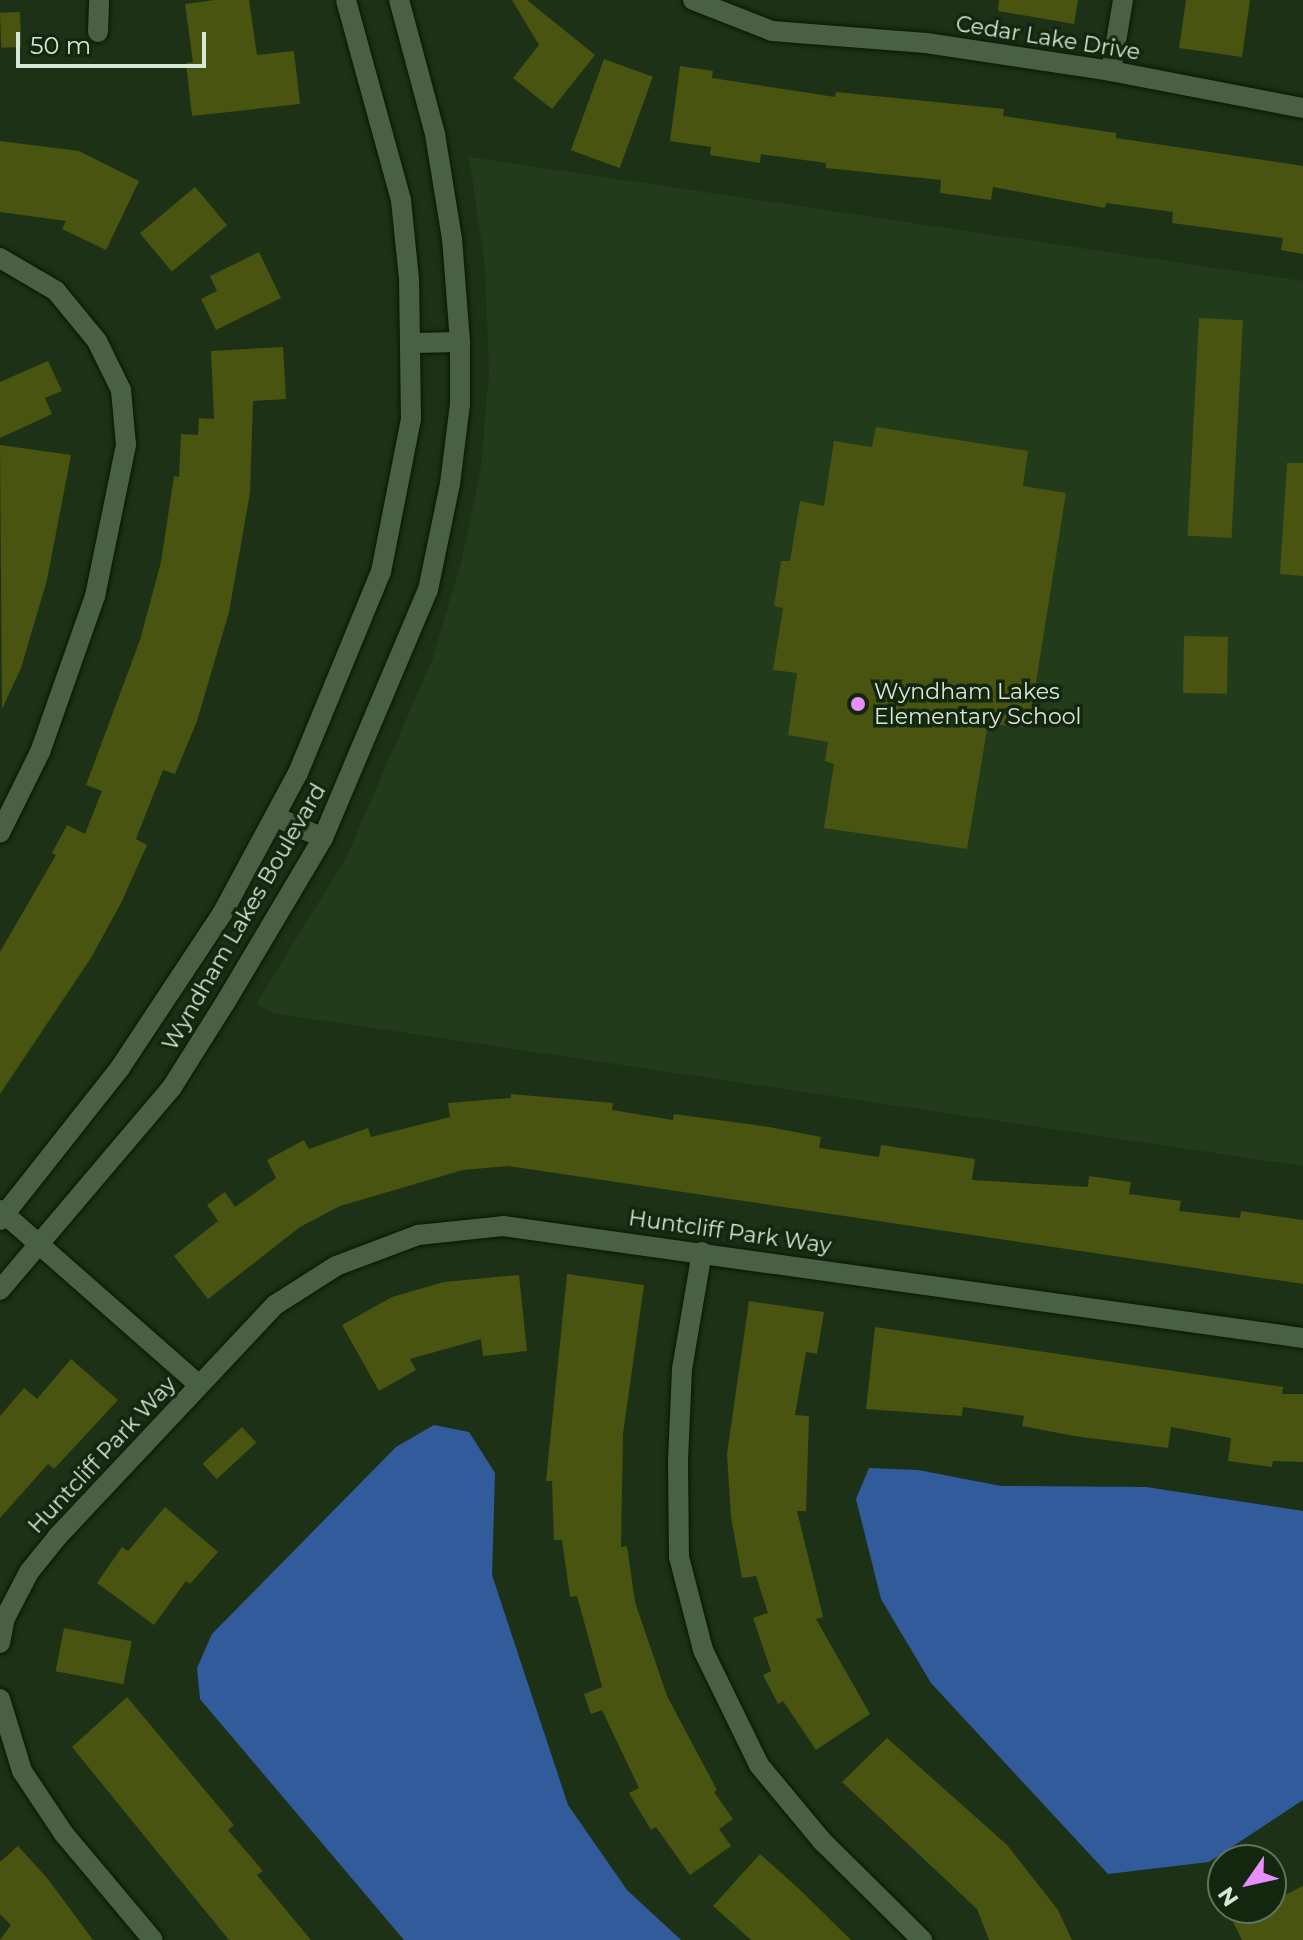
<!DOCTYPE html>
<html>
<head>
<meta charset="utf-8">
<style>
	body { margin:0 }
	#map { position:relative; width:1303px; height:1940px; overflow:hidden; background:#1d3117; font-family:Montserrat,sans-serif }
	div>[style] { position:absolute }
	.built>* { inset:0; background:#223b1b }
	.water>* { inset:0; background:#325b9b }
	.building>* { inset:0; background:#485410; transform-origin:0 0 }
	.roads { filter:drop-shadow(0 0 2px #061902) drop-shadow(0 0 2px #061902) }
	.minor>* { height:20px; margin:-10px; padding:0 10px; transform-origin:10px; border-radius:10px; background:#4a6044 }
	.tertiary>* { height:20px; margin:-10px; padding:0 10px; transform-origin:10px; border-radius:10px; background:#4a6044 }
	.dots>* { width:22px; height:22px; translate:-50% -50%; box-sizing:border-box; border:4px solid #13270e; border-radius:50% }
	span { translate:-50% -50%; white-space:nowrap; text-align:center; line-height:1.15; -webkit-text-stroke:7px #13270e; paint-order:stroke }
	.street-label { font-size:22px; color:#d9e7d6 }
	.poi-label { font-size:22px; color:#d9e7d6 }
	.left { translate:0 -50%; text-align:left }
	.north { position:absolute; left:1207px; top:1844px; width:80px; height:80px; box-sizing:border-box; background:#13270e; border:2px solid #62745e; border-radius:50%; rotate:236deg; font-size:22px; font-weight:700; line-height:32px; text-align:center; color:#d9e7d6 }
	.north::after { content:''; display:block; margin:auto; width:28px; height:36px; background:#e88eff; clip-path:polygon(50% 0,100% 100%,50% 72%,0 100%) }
	.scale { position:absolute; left:16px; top:32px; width:190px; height:36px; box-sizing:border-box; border:4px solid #d9e7d6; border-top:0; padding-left:10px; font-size:24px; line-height:28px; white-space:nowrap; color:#d9e7d6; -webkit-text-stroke:6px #13270e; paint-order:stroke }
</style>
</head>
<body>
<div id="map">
	<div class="built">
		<i style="clip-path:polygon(469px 157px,1303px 281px,1303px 1166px,272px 1013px,256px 1004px,346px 858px,433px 658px,462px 559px,481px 467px,489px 373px,485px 267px)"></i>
	</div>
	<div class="water">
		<i style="clip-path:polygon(434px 1425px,469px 1432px,495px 1473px,492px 1575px,568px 1805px,627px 1890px,681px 1940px,404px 1940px,200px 1699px,197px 1668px,212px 1634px,396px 1447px)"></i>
		<i style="clip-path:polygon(869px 1468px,918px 1470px,1001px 1486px,1146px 1487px,1303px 1511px,1303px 1800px,1209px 1862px,1108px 1874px,931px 1683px,881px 1599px,856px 1499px)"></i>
	</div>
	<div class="building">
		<i style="clip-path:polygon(215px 0,249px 0,257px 55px,294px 51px,300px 104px,192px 116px,186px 63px,193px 62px,185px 4px)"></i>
		<i style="clip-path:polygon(512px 0,527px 0,595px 55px,552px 109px,513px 78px,539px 45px)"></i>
		<i style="clip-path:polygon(999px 0,1078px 0,1074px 24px,998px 11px)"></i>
		<i style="clip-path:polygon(1186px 0,1250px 0,1242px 57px,1179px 48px)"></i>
		<i style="left:20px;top:12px;width:35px;height:20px;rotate:88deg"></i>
		<i style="left:604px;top:59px;width:52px;height:97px;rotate:20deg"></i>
		<i style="clip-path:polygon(680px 66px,713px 71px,712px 78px,835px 97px,836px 92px,1004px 109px,1003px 116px,1116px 133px,1116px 138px,1303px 166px,1303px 254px,1281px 250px,1283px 238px,1172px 223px,1173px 212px,1106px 203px,1105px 208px,993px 187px,991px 200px,940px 193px,941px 180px,826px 168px,826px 163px,761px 154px,760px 163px,710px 155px,711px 147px,670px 141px)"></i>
		<i style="clip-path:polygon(0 141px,79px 151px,139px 181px,106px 250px,62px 229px,66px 221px,0 212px)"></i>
		<i style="left:195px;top:187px;width:50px;height:72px;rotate:50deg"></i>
		<i style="clip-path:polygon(259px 252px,281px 298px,216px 330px,201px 299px,217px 291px,210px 276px)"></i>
		<i style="left:1199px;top:318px;width:44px;height:218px;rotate:3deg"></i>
		<i style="clip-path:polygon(283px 347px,286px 399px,253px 401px,250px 493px,229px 612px,197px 721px,175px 774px,163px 770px,136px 839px,147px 845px,121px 903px,91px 958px,0 1094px,0 952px,56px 855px,52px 853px,67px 825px,85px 834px,102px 791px,86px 785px,140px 640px,161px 562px,174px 476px,179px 477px,181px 434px,198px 435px,199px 418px,214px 419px,211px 351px)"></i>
		<i style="clip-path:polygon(48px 361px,62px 391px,45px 398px,52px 414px,0 438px,0 382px)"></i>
		<i style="clip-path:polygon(876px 427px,1028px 451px,1023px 486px,1066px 493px,1029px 727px,988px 724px,967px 849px,824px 828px,834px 764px,825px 761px,828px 742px,788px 735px,797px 673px,773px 670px,783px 608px,774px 606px,781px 561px,790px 561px,800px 501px,824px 506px,834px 441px,872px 447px)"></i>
		<i style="clip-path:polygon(0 445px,71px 455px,47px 580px,21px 668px,2px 709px)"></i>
		<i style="clip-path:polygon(1287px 463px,1303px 463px,1303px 576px,1280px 574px)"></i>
		<i style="left:1184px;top:636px;width:44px;height:57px;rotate:1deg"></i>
		<i style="clip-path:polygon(511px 1094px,613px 1103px,612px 1110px,673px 1120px,674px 1114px,769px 1127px,821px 1137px,819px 1148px,879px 1157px,881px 1145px,975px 1159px,972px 1180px,1088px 1187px,1089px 1176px,1131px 1182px,1129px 1194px,1181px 1201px,1179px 1211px,1240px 1218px,1241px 1211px,1303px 1220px,1303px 1284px,508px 1166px,463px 1170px,340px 1206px,300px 1227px,208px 1299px,174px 1256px,218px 1221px,207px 1205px,225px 1192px,235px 1207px,276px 1178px,267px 1160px,304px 1140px,309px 1149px,368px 1128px,371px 1137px,450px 1117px,448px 1103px,511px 1098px)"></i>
		<i style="clip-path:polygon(567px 1274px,644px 1285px,623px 1434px,621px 1547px,627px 1546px,635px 1602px,667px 1696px,717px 1790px,714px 1792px,733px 1819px,719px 1829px,731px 1846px,690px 1875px,656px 1827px,651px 1830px,629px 1793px,639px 1788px,602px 1710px,591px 1714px,584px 1694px,602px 1687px,577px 1596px,570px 1597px,562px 1540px,554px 1540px,552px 1481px,546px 1481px)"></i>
		<i style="clip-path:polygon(519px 1275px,527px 1351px,483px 1356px,481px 1339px,410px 1359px,416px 1370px,379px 1391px,342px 1325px,392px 1297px,444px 1282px)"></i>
		<i style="clip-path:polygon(749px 1301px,824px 1312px,817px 1354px,806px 1352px,795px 1415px,809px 1416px,806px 1511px,797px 1511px,823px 1617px,816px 1619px,870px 1714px,816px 1750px,783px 1701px,778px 1704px,763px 1675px,771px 1671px,753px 1618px,768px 1613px,756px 1576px,742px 1578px,731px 1517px,727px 1454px)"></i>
		<i style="clip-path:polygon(875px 1327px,1283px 1387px,1282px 1394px,1303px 1394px,1303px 1462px,1273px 1461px,1272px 1467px,1228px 1461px,1231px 1438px,1171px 1427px,1168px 1448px,1074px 1436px,1022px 1426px,1024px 1416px,963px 1407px,962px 1416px,866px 1409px)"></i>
		<i style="clip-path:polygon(71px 1359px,118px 1400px,54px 1469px,48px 1464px,0 1518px,0 1416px,24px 1388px,37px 1399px)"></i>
		<i style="left:242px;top:1427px;width:21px;height:54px;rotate:47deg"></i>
		<i style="clip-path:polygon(165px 1507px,218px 1552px,190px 1584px,186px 1581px,154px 1625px,97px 1583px,122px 1547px,128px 1551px)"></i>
		<i style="left:64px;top:1628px;width:69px;height:44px;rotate:11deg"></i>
		<i style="clip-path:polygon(127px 1697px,234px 1825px,228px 1830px,263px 1871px,257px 1875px,311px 1940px,229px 1940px,72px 1747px)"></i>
		<i style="clip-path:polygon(887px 1738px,1007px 1845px,1058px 1910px,1072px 1940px,989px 1940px,977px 1909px,842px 1782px)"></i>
		<i style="clip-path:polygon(18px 1846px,47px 1878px,93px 1940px,0 1940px,11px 1925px,0 1914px,0 1862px)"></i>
		<i style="clip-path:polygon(760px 1854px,798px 1888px,851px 1940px,751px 1940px,713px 1906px)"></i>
		<i style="clip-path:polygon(1303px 1886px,1303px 1940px,1242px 1940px,1233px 1922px,1271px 1908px,1271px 1902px)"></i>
	</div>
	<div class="roads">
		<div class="minor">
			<i style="left:693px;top:0;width:85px;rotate:21.4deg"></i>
			<i style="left:772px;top:31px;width:154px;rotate:4.5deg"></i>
			<i style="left:926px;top:43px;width:187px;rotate:8.6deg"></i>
			<i style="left:1111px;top:71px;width:196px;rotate:10.9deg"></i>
			<i style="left:98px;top:32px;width:32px;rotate:-88deg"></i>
			<i style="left:1111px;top:71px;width:72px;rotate:-80.4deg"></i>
			<i style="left:0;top:258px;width:65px;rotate:30.5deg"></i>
			<i style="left:56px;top:291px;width:65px;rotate:50.6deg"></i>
			<i style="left:97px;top:341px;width:55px;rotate:63.9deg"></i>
			<i style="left:121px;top:390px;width:55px;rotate:84.8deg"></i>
			<i style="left:126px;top:445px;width:154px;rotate:101.6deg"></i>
			<i style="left:95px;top:596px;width:165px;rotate:109.4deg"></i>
			<i style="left:40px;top:752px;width:90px;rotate:116.3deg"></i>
			<i style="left:276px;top:817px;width:51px;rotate:24.1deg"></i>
			<i style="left:0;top:1210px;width:265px;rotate:41.3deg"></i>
			<i style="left:702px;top:1252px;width:119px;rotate:99.7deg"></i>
			<i style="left:682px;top:1369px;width:93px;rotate:92.5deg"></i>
			<i style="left:678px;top:1462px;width:95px;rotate:89.4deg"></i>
			<i style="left:679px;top:1557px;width:96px;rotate:75.5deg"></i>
			<i style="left:703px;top:1650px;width:128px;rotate:64deg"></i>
			<i style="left:759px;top:1765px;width:99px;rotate:50.3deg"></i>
			<i style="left:822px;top:1841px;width:141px;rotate:44.7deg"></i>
			<i style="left:0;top:1643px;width:25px;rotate:-79deg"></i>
			<i style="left:5px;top:1618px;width:52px;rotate:-62.4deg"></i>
			<i style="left:29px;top:1572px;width:46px;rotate:-51.1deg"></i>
			<i style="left:58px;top:1536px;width:317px;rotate:-46.8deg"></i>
			<i style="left:275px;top:1305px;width:72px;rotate:-32.6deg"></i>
			<i style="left:336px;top:1266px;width:88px;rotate:-20.7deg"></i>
			<i style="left:418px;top:1235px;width:85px;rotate:-6deg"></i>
			<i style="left:503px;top:1226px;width:808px;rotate:7.97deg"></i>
			<i style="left:0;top:1699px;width:75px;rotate:73deg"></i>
			<i style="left:22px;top:1771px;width:76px;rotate:56.3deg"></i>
			<i style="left:64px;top:1834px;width:138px;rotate:50deg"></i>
		</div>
		<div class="tertiary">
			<i style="left:413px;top:343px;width:47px;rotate:-1.2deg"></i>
			<i style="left:0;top:1220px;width:194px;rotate:-51.7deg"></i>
			<i style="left:120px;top:1068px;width:185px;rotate:-56.5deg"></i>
			<i style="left:222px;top:914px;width:160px;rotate:-61.7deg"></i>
			<i style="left:298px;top:773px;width:217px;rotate:-67.6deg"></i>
			<i style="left:381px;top:572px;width:156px;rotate:-78.9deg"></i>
			<i style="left:411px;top:419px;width:140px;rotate:-90.8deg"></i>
			<i style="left:409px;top:279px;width:79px;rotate:-95.8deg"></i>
			<i style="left:401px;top:200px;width:207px;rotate:-105.4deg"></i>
			<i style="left:0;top:1290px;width:266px;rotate:-49.7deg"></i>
			<i style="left:172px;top:1087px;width:99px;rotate:-57.8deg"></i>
			<i style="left:225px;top:1003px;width:192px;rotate:-59.3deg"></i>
			<i style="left:323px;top:838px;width:269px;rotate:-67.1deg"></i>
			<i style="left:428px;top:590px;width:108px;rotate:-78.3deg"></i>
			<i style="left:450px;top:484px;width:81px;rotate:-82.9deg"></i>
			<i style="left:460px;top:404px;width:62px;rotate:-90deg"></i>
			<i style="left:460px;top:342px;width:103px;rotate:-94.4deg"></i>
			<i style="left:452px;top:239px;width:106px;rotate:-99.2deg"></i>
			<i style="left:435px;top:134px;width:139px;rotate:-105deg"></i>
		</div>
	</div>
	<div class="dots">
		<i style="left:858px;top:704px;background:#e88eff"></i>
	</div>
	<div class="street-label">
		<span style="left:1048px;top:38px;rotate:9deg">Cedar Lake Drive</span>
		<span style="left:244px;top:917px;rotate:-60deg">Wyndham Lakes Boulevard</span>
		<span style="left:730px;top:1232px;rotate:8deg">Huntcliff Park Way</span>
		<span style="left:102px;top:1455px;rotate:-47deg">Huntcliff Park Way</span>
	</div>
	<div class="poi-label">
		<span class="left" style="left:874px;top:704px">Wyndham Lakes<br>Elementary School</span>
	</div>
	<div class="north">N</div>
	<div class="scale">50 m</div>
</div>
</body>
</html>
